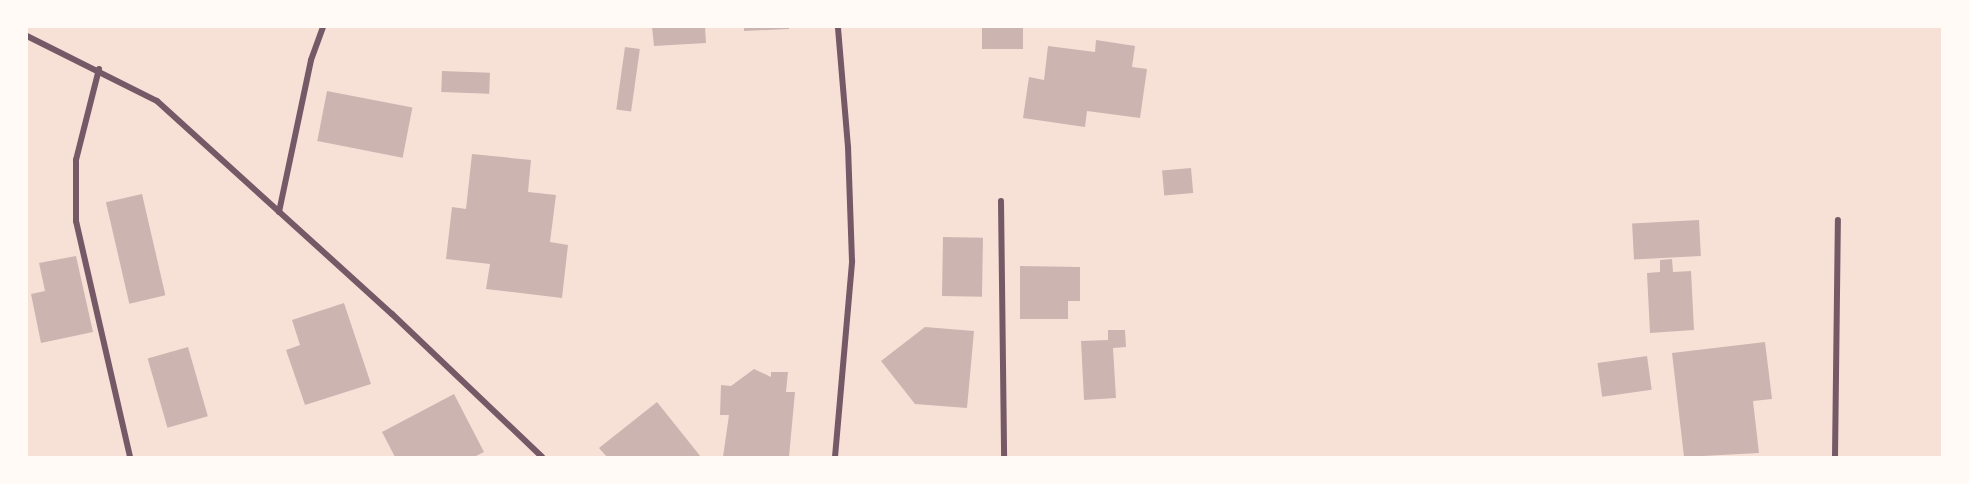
<!DOCTYPE html>
<html>
<head>
<meta charset="utf-8">
<style>
	body { margin:0 }
	#map { position:relative; width:1969px; height:484px; overflow:hidden; background:#f7e1d7; font-family:"Public Sans",sans-serif }
	div>[style] { position:absolute }
	.building>* { inset:0; background:#ccb4b1; transform-origin:0 0 }
	.minor>* { height:6px; margin:-3px; padding:0 3px; transform-origin:3px; border-radius:3px; background:#755966 }
	span { translate:-50% -50%; white-space:nowrap; text-align:center; line-height:1.15; -webkit-text-stroke:6px #fffaf5; paint-order:stroke }
	.frame { position:absolute; inset:0; border:28px solid #fffaf5; pointer-events:none }
</style>
</head>
<body>
<div id="map">
	<div class="building">
		<i style="clip-path:polygon(652px 27px,705px 27px,706px 43px,654px 46px)"></i>
		<i style="clip-path:polygon(744px 27px,789px 27px,789px 29px,744px 31px)"></i>
		<i style="left:982px;top:27px;width:41px;height:22px"></i>
		<i style="clip-path:polygon(1096px 40px,1135px 46px,1132px 67px,1147px 69px,1140px 118px,1087px 111px,1085px 127px,1023px 118px,1029px 77px,1044px 80px,1048px 46px,1095px 52px)"></i>
		<i style="left:625px;top:47px;width:15px;height:63px;rotate:8deg"></i>
		<i style="left:442px;top:71px;width:48px;height:21px;rotate:2deg"></i>
		<i style="left:327px;top:91px;width:87px;height:51px;rotate:11deg"></i>
		<i style="clip-path:polygon(472px 154px,531px 160px,528px 192px,556px 195px,550px 242px,568px 245px,562px 298px,486px 289px,490px 264px,446px 259px,452px 207px,466px 209px)"></i>
		<i style="left:1191px;top:168px;width:25px;height:29px;rotate:85deg"></i>
		<i style="left:142px;top:194px;width:104px;height:37px;rotate:77deg"></i>
		<i style="left:1699px;top:220px;width:36px;height:67px;rotate:87deg"></i>
		<i style="left:943px;top:237px;width:40px;height:59px;rotate:1deg"></i>
		<i style="clip-path:polygon(76px 256px,93px 332px,41px 343px,31px 294px,45px 291px,39px 263px)"></i>
		<i style="clip-path:polygon(1672px 259px,1673px 272px,1691px 271px,1694px 330px,1650px 333px,1647px 273px,1660px 272px,1660px 260px)"></i>
		<i style="clip-path:polygon(1020px 266px,1080px 267px,1080px 301px,1068px 301px,1068px 319px,1020px 319px)"></i>
		<i style="clip-path:polygon(344px 303px,371px 384px,305px 405px,286px 350px,300px 345px,292px 320px)"></i>
		<i style="clip-path:polygon(925px 327px,974px 331px,967px 408px,915px 404px,881px 361px)"></i>
		<i style="clip-path:polygon(1108px 330px,1125px 330px,1126px 347px,1113px 348px,1116px 398px,1084px 400px,1081px 341px,1108px 340px)"></i>
		<i style="clip-path:polygon(1765px 342px,1772px 399px,1753px 401px,1759px 453px,1684px 457px,1672px 353px)"></i>
		<i style="left:188px;top:347px;width:72px;height:42px;rotate:74deg"></i>
		<i style="left:1647px;top:356px;width:34px;height:50px;rotate:82deg"></i>
		<i style="clip-path:polygon(754px 369px,771px 377px,771px 372px,788px 372px,786px 392px,795px 392px,789px 457px,723px 457px,729px 415px,720px 415px,721px 385px,731px 386px)"></i>
		<i style="clip-path:polygon(454px 394px,484px 452px,474px 457px,395px 457px,382px 432px)"></i>
		<i style="clip-path:polygon(657px 402px,701px 457px,607px 457px,599px 448px)"></i>
	</div>
	<div class="minor">
		<i style="left:27px;top:36px;width:145px;rotate:26.6deg"></i>
		<i style="left:157px;top:101px;width:317px;rotate:42.2deg"></i>
		<i style="left:392px;top:314px;width:207px;rotate:43.6deg"></i>
		<i style="left:99px;top:69px;width:94px;rotate:104.2deg"></i>
		<i style="left:76px;top:160px;width:61px;rotate:90deg"></i>
		<i style="left:76px;top:221px;width:242px;rotate:77.1deg"></i>
		<i style="left:1001px;top:201px;width:256px;rotate:89.3deg"></i>
		<i style="left:279px;top:212px;width:155px;rotate:-78.1deg"></i>
		<i style="left:311px;top:60px;width:35px;rotate:-70deg"></i>
		<i style="left:835px;top:457px;width:197px;rotate:-85deg"></i>
		<i style="left:852px;top:261px;width:114px;rotate:-92deg"></i>
		<i style="left:848px;top:147px;width:120px;rotate:-94.8deg"></i>
		<i style="left:1835px;top:457px;width:237px;rotate:-89.3deg"></i>
	</div>
	<div class="frame"></div>
</div>
</body>
</html>
